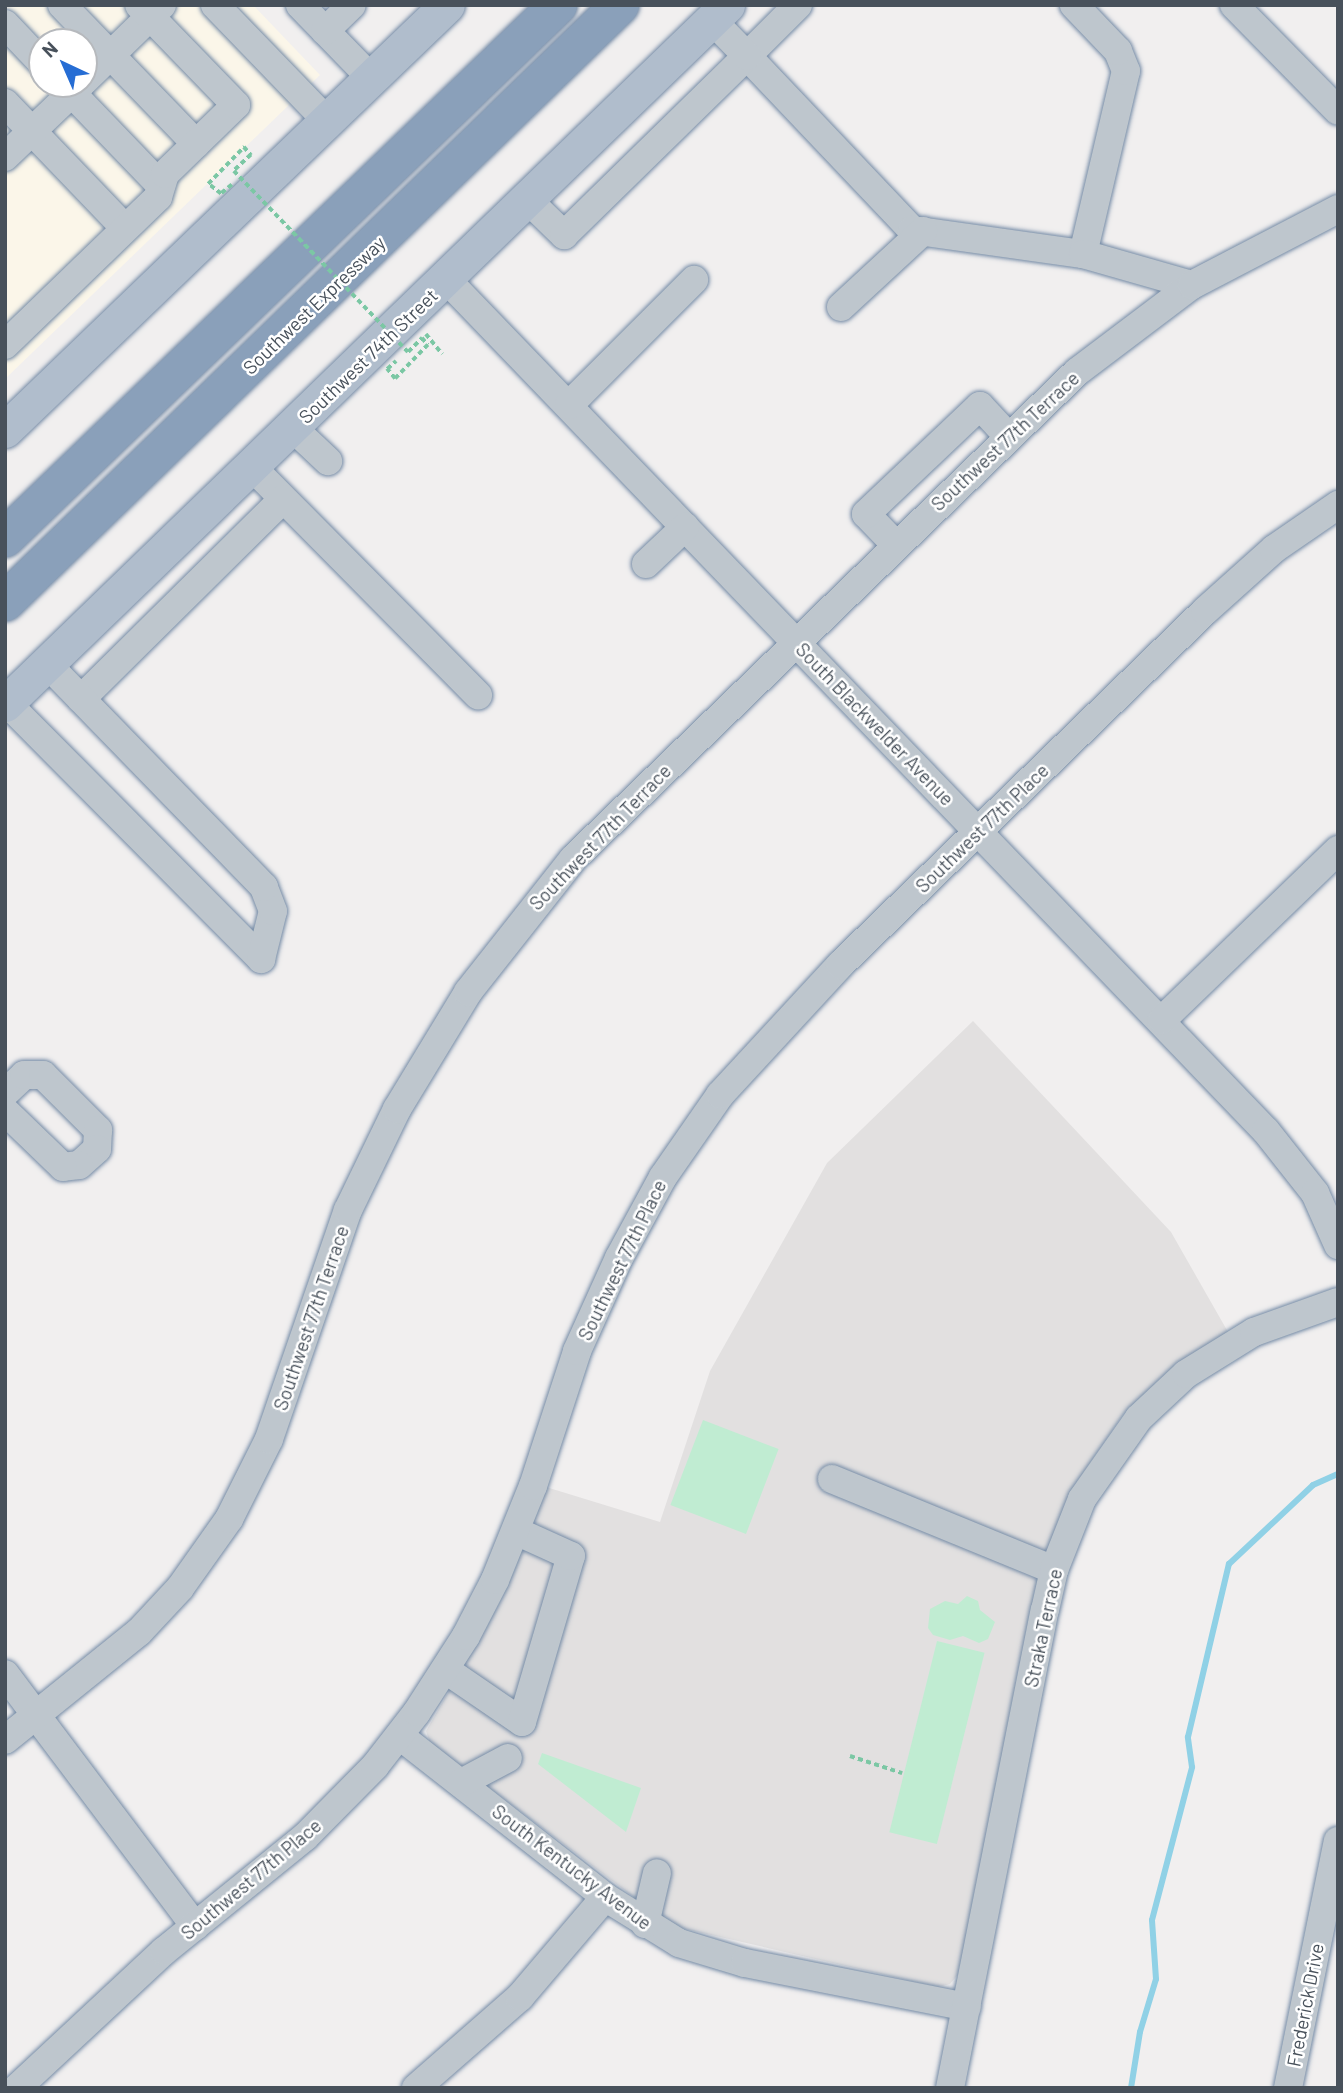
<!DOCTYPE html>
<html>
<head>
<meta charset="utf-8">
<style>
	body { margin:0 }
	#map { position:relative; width:1343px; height:2093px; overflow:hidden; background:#f1efef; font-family:Barlow,sans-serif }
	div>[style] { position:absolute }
	.commercial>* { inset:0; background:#fbf6e9 }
	.education>* { inset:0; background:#e2e0e0 }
	.green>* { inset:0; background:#c0ecd2; transform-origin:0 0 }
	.stream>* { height:6px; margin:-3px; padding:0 3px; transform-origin:3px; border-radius:3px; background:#90d1e6 }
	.path>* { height:3.5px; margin-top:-1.75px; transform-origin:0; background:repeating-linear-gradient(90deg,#7bc7a4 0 5px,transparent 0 8.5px) }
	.roads { filter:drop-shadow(0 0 2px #758ba6) drop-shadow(0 0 2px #758ba6) }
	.minor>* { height:28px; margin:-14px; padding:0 14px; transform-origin:14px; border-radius:14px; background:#bec6cd }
	.major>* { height:35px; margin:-17.5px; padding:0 17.5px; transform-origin:17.5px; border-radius:17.5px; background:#b0bdcc }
	.highway>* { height:38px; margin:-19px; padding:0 19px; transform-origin:19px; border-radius:19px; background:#8aa0ba }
	.path-bridge>* { height:3.5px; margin-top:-1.75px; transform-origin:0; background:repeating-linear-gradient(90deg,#7bc7a4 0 5px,transparent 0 8.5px) }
	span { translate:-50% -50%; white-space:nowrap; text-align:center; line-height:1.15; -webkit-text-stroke:5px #fff; paint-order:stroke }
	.street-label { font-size:19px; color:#48515b }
	.frame { position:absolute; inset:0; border:7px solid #48515b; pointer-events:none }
	.north { position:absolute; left:28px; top:28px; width:70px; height:70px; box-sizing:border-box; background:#fff; border:2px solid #b6b9bd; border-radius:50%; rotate:316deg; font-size:19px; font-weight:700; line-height:28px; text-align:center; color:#48515b }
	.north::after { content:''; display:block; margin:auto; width:24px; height:32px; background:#266dd4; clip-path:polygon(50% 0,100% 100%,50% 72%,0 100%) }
</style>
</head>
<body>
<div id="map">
	<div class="commercial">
		<i style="clip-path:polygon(evenodd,5px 5px,253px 5px,320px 75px,5px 379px,5px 5px,42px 42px,84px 42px,84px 84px,42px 84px,42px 42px)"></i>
	</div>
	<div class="education">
		<i style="clip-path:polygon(973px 1021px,1171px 1232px,1228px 1332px,1178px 1363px,1124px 1413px,1072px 1489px,1037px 1585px,961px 1971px,950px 1984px,938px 1987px,672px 1926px,430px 1743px,426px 1731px,500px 1602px,546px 1487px,660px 1522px,710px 1371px,827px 1163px)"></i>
	</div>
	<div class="green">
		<i style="left:703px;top:1420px;width:81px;height:91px;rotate:21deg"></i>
		<i style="clip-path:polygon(967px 1596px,978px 1601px,980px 1610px,995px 1622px,988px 1639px,979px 1643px,963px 1636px,950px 1640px,933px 1635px,928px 1628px,930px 1609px,945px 1601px,958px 1604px)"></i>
		<i style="left:937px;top:1641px;width:49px;height:197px;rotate:14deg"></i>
		<i style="clip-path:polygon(542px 1753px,641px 1788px,626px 1832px,538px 1764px)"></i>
	</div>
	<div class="stream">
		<i style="left:1131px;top:2088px;width:57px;rotate:-80.9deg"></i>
		<i style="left:1140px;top:2032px;width:55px;rotate:-73.2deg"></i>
		<i style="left:1156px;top:1979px;width:59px;rotate:-93.9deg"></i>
		<i style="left:1152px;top:1920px;width:158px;rotate:-75.3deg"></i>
		<i style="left:1192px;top:1767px;width:30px;rotate:-98deg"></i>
		<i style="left:1188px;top:1737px;width:178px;rotate:-76.7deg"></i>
		<i style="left:1229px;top:1564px;width:115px;rotate:-43.2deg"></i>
		<i style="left:1313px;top:1485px;width:27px;rotate:-24deg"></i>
	</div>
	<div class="path">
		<i style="left:426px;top:334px;width:26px;rotate:51deg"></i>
		<i style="left:850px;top:1756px;width:55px;rotate:18.1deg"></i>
	</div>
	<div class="roads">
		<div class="minor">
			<i style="left:62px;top:5px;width:193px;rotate:46deg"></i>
			<i style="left:215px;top:5px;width:163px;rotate:46deg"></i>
			<i style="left:300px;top:5px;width:103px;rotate:45.8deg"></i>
			<i style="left:798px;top:5px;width:72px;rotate:135deg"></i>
			<i style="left:747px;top:56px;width:240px;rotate:46.5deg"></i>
			<i style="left:912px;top:230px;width:173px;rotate:8deg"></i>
			<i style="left:1083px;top:254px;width:188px;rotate:-76.8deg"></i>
			<i style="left:1126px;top:71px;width:22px;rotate:-112deg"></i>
			<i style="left:1118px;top:51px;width:64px;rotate:-133.7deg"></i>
			<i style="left:1234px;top:5px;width:148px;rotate:45.5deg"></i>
			<i style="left:5px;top:24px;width:54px;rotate:46.5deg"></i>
			<i style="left:325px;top:31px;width:37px;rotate:-44deg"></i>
			<i style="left:84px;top:81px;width:109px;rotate:-44.3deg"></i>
			<i style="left:63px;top:84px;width:141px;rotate:46.1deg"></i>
			<i style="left:5px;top:103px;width:173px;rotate:46.2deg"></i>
			<i style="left:5px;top:157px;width:105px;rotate:-43.8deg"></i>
			<i style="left:527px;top:199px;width:52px;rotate:44.2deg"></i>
			<i style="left:564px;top:235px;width:256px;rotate:-44.4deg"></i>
			<i style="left:747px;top:56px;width:50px;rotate:-134.2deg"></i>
			<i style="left:1083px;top:254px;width:113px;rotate:15.9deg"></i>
			<i style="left:446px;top:279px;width:1182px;rotate:46.1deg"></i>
			<i style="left:1266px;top:1131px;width:79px;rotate:51.7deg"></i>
			<i style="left:1315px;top:1193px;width:57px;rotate:66.1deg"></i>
			<i style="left:841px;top:307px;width:112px;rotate:-42.8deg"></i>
			<i style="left:5px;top:345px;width:213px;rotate:-44deg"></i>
			<i style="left:158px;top:197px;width:24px;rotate:-73deg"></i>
			<i style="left:165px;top:174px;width:99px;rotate:-44.2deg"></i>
			<i style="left:236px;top:105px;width:139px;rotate:-134.1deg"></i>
			<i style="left:569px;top:405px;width:177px;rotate:-45deg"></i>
			<i style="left:294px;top:429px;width:47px;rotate:43.3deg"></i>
			<i style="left:253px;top:468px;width:320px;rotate:45.3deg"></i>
			<i style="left:896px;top:545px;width:43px;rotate:-134.1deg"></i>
			<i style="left:866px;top:514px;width:157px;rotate:-43.5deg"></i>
			<i style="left:980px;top:406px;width:41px;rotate:47deg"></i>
			<i style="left:646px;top:564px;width:54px;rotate:-43.5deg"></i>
			<i style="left:81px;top:699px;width:284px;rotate:-44.7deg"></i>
			<i style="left:7px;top:703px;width:361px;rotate:45.2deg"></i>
			<i style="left:261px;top:959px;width:49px;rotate:-76deg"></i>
			<i style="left:273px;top:911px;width:26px;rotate:-111deg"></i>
			<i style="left:264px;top:887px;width:311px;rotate:-134.2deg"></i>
			<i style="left:1162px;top:1020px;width:245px;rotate:-44deg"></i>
			<i style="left:5px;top:1093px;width:26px;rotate:-43deg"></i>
			<i style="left:24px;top:1075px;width:19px"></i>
			<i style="left:43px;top:1075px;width:78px;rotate:45deg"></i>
			<i style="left:98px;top:1130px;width:19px;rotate:93deg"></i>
			<i style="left:97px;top:1149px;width:24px;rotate:138deg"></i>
			<i style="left:79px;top:1165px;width:16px;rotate:173deg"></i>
			<i style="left:63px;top:1167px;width:81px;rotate:-136deg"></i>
			<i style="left:832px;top:1479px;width:240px;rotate:22.3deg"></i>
			<i style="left:446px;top:1670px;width:92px;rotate:34.4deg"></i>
			<i style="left:522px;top:1722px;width:173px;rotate:-73.6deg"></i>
			<i style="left:571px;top:1556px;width:60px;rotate:-155.6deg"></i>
			<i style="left:5px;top:1674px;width:316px;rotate:53deg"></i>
			<i style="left:400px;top:1736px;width:261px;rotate:38.1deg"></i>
			<i style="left:605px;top:1897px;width:87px;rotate:31.9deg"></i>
			<i style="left:679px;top:1943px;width:69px;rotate:16.9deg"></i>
			<i style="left:745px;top:1963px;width:226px;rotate:11.2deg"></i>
			<i style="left:5px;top:1740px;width:172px;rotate:-38.9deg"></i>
			<i style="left:139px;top:1632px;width:60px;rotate:-47deg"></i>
			<i style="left:180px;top:1588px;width:85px;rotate:-54.6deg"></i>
			<i style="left:229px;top:1519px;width:89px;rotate:-63.4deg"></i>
			<i style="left:269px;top:1439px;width:242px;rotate:-71deg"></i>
			<i style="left:348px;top:1210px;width:112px;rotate:-64.1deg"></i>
			<i style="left:397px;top:1109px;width:137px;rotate:-58.7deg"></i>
			<i style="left:468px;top:992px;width:169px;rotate:-51.7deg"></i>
			<i style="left:573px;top:859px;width:701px;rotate:-44.02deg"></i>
			<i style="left:1077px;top:372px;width:144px;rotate:-37.1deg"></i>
			<i style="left:1192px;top:285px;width:165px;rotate:-27.5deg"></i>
			<i style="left:461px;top:1783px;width:53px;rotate:-28deg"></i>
			<i style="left:645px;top:1924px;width:52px;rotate:-76.8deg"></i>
			<i style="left:17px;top:2088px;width:201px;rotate:-43deg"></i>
			<i style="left:164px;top:1951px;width:181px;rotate:-39deg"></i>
			<i style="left:305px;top:1837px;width:100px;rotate:-45.4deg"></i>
			<i style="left:375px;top:1766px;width:68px;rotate:-52.1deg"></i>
			<i style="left:417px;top:1712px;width:90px;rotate:-57.2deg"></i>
			<i style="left:466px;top:1636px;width:63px;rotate:-62.6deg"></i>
			<i style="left:495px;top:1580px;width:101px;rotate:-68deg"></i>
			<i style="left:533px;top:1486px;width:142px;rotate:-71.9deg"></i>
			<i style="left:577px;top:1351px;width:102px;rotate:-65.7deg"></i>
			<i style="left:619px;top:1258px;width:92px;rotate:-61.5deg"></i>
			<i style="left:663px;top:1177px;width:100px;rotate:-55.2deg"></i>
			<i style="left:720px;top:1095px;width:177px;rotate:-47.3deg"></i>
			<i style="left:840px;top:965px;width:508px;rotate:-44.12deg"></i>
			<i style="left:1205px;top:611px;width:93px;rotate:-41.9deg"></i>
			<i style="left:1274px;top:549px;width:78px;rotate:-34.5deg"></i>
			<i style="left:416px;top:2088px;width:138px;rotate:-41.2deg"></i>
			<i style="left:520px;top:1997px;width:131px;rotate:-49.6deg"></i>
			<i style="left:950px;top:2088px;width:487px;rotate:-78.8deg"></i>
			<i style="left:1045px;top:1610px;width:41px;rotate:-77.3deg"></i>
			<i style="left:1054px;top:1570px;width:76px;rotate:-68.5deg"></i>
			<i style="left:1082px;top:1499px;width:99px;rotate:-54.9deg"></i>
			<i style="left:1139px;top:1418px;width:64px;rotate:-43.1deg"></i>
			<i style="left:1186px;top:1374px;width:80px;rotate:-31.7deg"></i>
			<i style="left:1254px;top:1332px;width:89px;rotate:-19.7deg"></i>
			<i style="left:1288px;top:2088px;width:252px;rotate:-78.6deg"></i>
		</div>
		<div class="major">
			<i style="left:5px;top:430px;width:613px;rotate:-43.88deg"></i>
			<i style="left:5px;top:704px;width:1005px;rotate:-44.07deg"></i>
		</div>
		<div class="highway">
			<i style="left:5px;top:538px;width:768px;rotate:-43.94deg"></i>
			<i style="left:5px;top:602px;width:857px;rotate:-44.15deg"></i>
		</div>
	</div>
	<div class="path-bridge">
		<i style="left:232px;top:185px;width:14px;rotate:141deg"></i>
		<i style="left:221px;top:194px;width:16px;rotate:-142deg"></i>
		<i style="left:208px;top:184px;width:52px;rotate:-45.8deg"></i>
		<i style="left:244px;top:147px;width:11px;rotate:49deg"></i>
		<i style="left:251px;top:155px;width:23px;rotate:137deg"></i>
		<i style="left:234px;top:171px;width:251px;rotate:46.1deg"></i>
		<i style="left:408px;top:352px;width:20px;rotate:-45deg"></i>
		<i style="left:422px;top:338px;width:9px;rotate:49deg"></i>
		<i style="left:428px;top:345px;width:47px;rotate:134.1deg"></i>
		<i style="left:395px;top:379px;width:13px;rotate:-129deg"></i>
		<i style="left:387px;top:369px;width:12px;rotate:-42deg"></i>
	</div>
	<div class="street-label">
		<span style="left:314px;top:305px;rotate:-44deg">Southwest Expressway</span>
		<span style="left:368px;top:356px;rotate:-44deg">Southwest 74th Street</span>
		<span style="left:1005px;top:441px;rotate:-43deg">Southwest 77th Terrace</span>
		<span style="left:875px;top:724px;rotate:46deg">South Blackwelder Avenue</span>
		<span style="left:982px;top:828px;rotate:-44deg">Southwest 77th Place</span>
		<span style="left:600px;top:837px;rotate:-46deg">Southwest 77th Terrace</span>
		<span style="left:622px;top:1260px;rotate:-64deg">Southwest 77th Place</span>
		<span style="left:311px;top:1318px;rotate:-71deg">Southwest 77th Terrace</span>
		<span style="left:1043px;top:1628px;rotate:-78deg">Straka Terrace</span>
		<span style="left:572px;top:1867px;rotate:37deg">South Kentucky Avenue</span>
		<span style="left:251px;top:1879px;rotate:-40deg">Southwest 77th Place</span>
		<span style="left:1305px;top:2005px;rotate:-79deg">Frederick Drive</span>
	</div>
	<div class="frame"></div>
	<div class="north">N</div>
</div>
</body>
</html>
